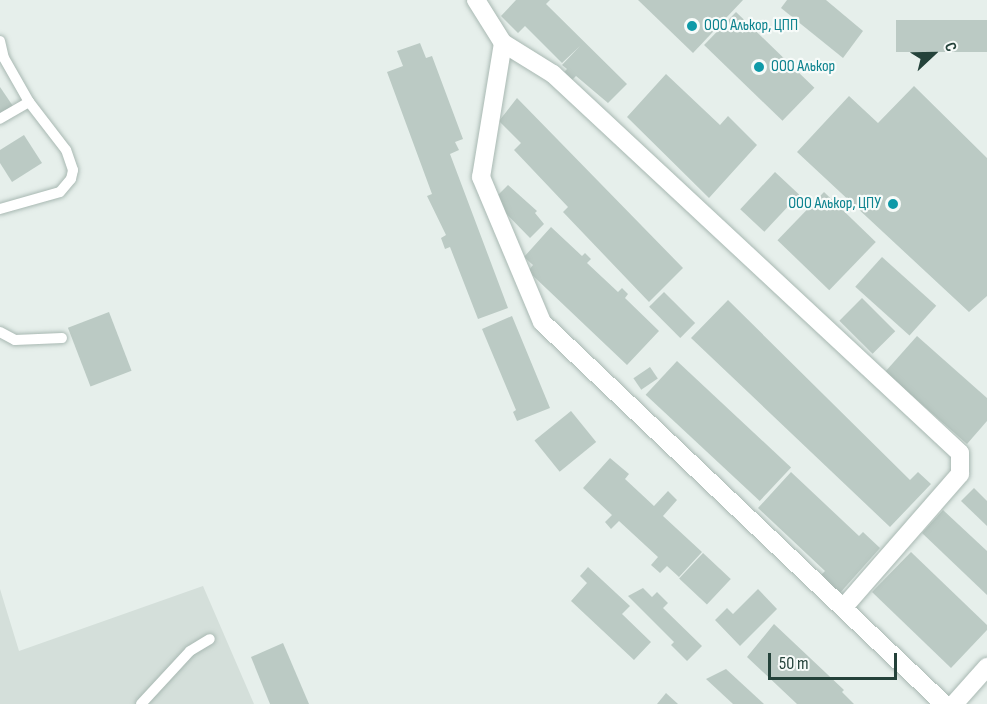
<!DOCTYPE html>
<html>
<head>
<meta charset="utf-8">
<style>
	body { margin:0 }
	#map { position:relative; width:987px; height:704px; overflow:hidden; background:#e6efeb; font-family:"Sofia Sans Condensed",sans-serif }
	div>[style] { position:absolute }
	.built>* { inset:0; background:#d4dfda }
	.building>* { inset:0; background:#bbcac4; transform-origin:0 0 }
	.roads { filter:drop-shadow(0 0 2px #a8b8b2) drop-shadow(0 0 2px #a8b8b2) }
	.service>* { height:10px; margin:-5px; padding:0 5px; transform-origin:5px; border-radius:5px; background:#fff }
	.minor>* { height:18px; margin:-9px; padding:0 9px; transform-origin:9px; border-radius:9px; background:#fff }
	.tertiary>* { height:18px; margin:-9px; padding:0 9px; transform-origin:9px; border-radius:9px; background:#fff }
	.dots>* { width:16px; height:16px; translate:-50% -50%; box-sizing:border-box; border:3px solid #f7fbf9; border-radius:50% }
	span { translate:-50% -50%; white-space:nowrap; text-align:center; line-height:1.15; -webkit-text-stroke:4.5px #f7fbf9; paint-order:stroke }
	.culture-label { font-size:16px; color:#0d838f }
	.left { translate:0 -50%; text-align:left }
	.right { translate:-100% -50%; text-align:right }
	.north { position:absolute; left:903px; top:24px; width:60px; height:60px; -webkit-text-stroke:4px #f7fbf9; paint-order:stroke; rotate:68deg; font-size:16px; font-weight:700; line-height:24px; text-align:center; color:#24423a }
	.north::after { content:''; display:block; margin:auto; width:21px; height:27px; background:#24423a; clip-path:polygon(50% 0,100% 100%,50% 72%,0 100%) }
	.scale { position:absolute; left:768px; top:653px; width:129px; height:27px; box-sizing:border-box; border:3px solid #24423a; border-top:0; padding-left:8px; font-size:18px; line-height:21px; white-space:nowrap; color:#24423a; -webkit-text-stroke:4px #f7fbf9; paint-order:stroke }
</style>
</head>
<body>
<div id="map">
	<div class="built">
		<i style="clip-path:polygon(203px 586px,254px 704px,0 704px,0 589px,19px 651px)"></i>
	</div>
	<div class="building">
		<i style="clip-path:polygon(516px 0,550px 0,546px 4px,627px 84px,608px 103px,576px 76px,569px 83px,561px 75px,567px 69px,562px 65px,580px 46px,562px 63px,525px 26px,518px 33px,501px 16px)"></i>
		<i style="clip-path:polygon(638px 0,743px 0,693px 53px)"></i>
		<i style="clip-path:polygon(787px 0,826px 0,863px 31px,843px 58px,781px 8px)"></i>
		<i style="left:736px;top:12px;width:109px;height:46px;rotate:44deg"></i>
		<i style="left:987px;top:20px;width:32px;height:91px;rotate:90deg"></i>
		<i style="clip-path:polygon(420px 43px,426px 58px,432px 56px,463px 139px,455px 142px,459px 150px,450px 154px,508px 308px,478px 319px,450px 247px,445px 249px,441px 238px,446px 235px,427px 196px,432px 194px,387px 72px,403px 66px,397px 51px)"></i>
		<i style="clip-path:polygon(666px 74px,720px 125px,728px 116px,757px 145px,709px 198px,627px 117px)"></i>
		<i style="clip-path:polygon(914px 86px,987px 158px,987px 296px,969px 312px,797px 152px,849px 96px,878px 123px)"></i>
		<i style="clip-path:polygon(0 87px,17px 112px,0 124px)"></i>
		<i style="clip-path:polygon(517px 98px,683px 268px,649px 302px,563px 212px,568px 207px,514px 150px,521px 143px,499px 121px)"></i>
		<i style="clip-path:polygon(24px 135px,42px 163px,12px 182px,0 163px,0 150px)"></i>
		<i style="left:775px;top:172px;width:33px;height:51px;rotate:43deg"></i>
		<i style="clip-path:polygon(508px 185px,537px 211px,535px 213px,544px 224px,530px 238px,493px 200px)"></i>
		<i style="left:824px;top:192px;width:72px;height:67px;rotate:44deg"></i>
		<i style="clip-path:polygon(551px 227px,582px 256px,585px 253px,591px 259px,587px 263px,618px 292px,622px 288px,628px 294px,625px 298px,659px 331px,627px 365px,528px 271px,533px 265px,524px 257px)"></i>
		<i style="left:882px;top:257px;width:73px;height:40px;rotate:42deg"></i>
		<i style="left:664px;top:292px;width:44px;height:21px;rotate:45deg"></i>
		<i style="left:862px;top:298px;width:47px;height:32px;rotate:45deg"></i>
		<i style="clip-path:polygon(728px 300px,910px 480px,918px 472px,931px 484px,890px 527px,691px 338px)"></i>
		<i style="left:109px;top:312px;width:63px;height:44px;rotate:69deg"></i>
		<i style="clip-path:polygon(512px 316px,550px 408px,517px 421px,513px 412px,516px 410px,482px 329px)"></i>
		<i style="clip-path:polygon(917px 336px,987px 398px,987px 421px,967px 444px,885px 372px)"></i>
		<i style="left:677px;top:361px;width:156px;height:46px;rotate:43deg"></i>
		<i style="left:650px;top:367px;width:14px;height:20px;rotate:56deg"></i>
		<i style="left:571px;top:411px;width:40px;height:47px;rotate:51deg"></i>
		<i style="clip-path:polygon(610px 458px,629px 474px,625px 479px,654px 506px,668px 491px,677px 500px,663px 516px,702px 552px,679px 577px,667px 566px,660px 573px,651px 565px,658px 557px,619px 521px,611px 529px,605px 522px,612px 515px,583px 488px)"></i>
		<i style="clip-path:polygon(791px 472px,859px 536px,863px 532px,880px 548px,839px 594px,820px 576px,825px 571px,758px 508px)"></i>
		<i style="clip-path:polygon(974px 488px,987px 501px,987px 526px,961px 501px)"></i>
		<i style="clip-path:polygon(943px 510px,987px 551px,987px 595px,922px 533px)"></i>
		<i style="clip-path:polygon(911px 552px,987px 625px,987px 630px,951px 668px,872px 592px)"></i>
		<i style="left:703px;top:553px;width:38px;height:35px;rotate:43deg"></i>
		<i style="clip-path:polygon(588px 567px,630px 606px,622px 614px,651px 642px,634px 660px,571px 601px,587px 583px,580px 576px)"></i>
		<i style="clip-path:polygon(643px 588px,652px 597px,657px 592px,668px 603px,663px 608px,702px 646px,687px 661px,671px 645px,674px 642px,628px 596px)"></i>
		<i style="clip-path:polygon(758px 589px,777px 609px,740px 646px,715px 620px,727px 608px,733px 614px)"></i>
		<i style="clip-path:polygon(774px 624px,844px 690px,842px 692px,854px 704px,797px 704px,747px 657px)"></i>
		<i style="clip-path:polygon(283px 643px,309px 704px,270px 704px,251px 657px)"></i>
		<i style="clip-path:polygon(726px 669px,764px 704px,733px 704px,706px 679px)"></i>
		<i style="clip-path:polygon(666px 693px,678px 704px,657px 704px)"></i>
	</div>
	<div class="roads">
		<div class="service">
			<i style="left:0;top:41px;width:17px;rotate:77deg"></i>
			<i style="left:4px;top:58px;width:51px;rotate:60.4deg"></i>
			<i style="left:29px;top:102px;width:34px;rotate:150deg"></i>
			<i style="left:0;top:209px;width:62px;rotate:-15.8deg"></i>
			<i style="left:60px;top:192px;width:17px;rotate:-50deg"></i>
			<i style="left:71px;top:179px;width:9px;rotate:-77deg"></i>
			<i style="left:73px;top:170px;width:21px;rotate:-109deg"></i>
			<i style="left:66px;top:150px;width:61px;rotate:-127.6deg"></i>
			<i style="left:0;top:332px;width:17px;rotate:28deg"></i>
			<i style="left:15px;top:340px;width:47px;rotate:-2.4deg"></i>
			<i style="left:141px;top:704px;width:72px;rotate:-47.2deg"></i>
			<i style="left:190px;top:651px;width:23px;rotate:-31deg"></i>
		</div>
		<div class="minor">
			<i style="left:476px;top:0;width:51px;rotate:57.9deg"></i>
			<i style="left:503px;top:43px;width:59px;rotate:31.8deg"></i>
			<i style="left:553px;top:74px;width:556px;rotate:42.96deg"></i>
			<i style="left:960px;top:453px;width:21px;rotate:90deg"></i>
			<i style="left:960px;top:474px;width:176px;rotate:131.1deg"></i>
			<i style="left:503px;top:43px;width:136px;rotate:99.3deg"></i>
			<i style="left:481px;top:177px;width:157px;rotate:67.2deg"></i>
			<i style="left:542px;top:322px;width:555px;rotate:43.54deg"></i>
		</div>
		<div class="tertiary">
			<i style="left:954px;top:704px;width:50px;rotate:-48.3deg"></i>
		</div>
	</div>
	<div class="dots">
		<i style="left:692px;top:26px;background:#0f9aa8"></i>
		<i style="left:759px;top:67px;background:#0f9aa8"></i>
		<i style="left:893px;top:204px;background:#0f9aa8"></i>
	</div>
	<div class="culture-label">
		<span class="left" style="left:704px;top:26px">ООО Алькор, ЦПП</span>
		<span class="left" style="left:771px;top:67px">ООО Алькор</span>
		<span class="right" style="left:881px;top:204px">ООО Алькор, ЦПУ</span>
	</div>
	<div class="north">С</div>
	<div class="scale">50 m</div>
</div>
</body>
</html>
